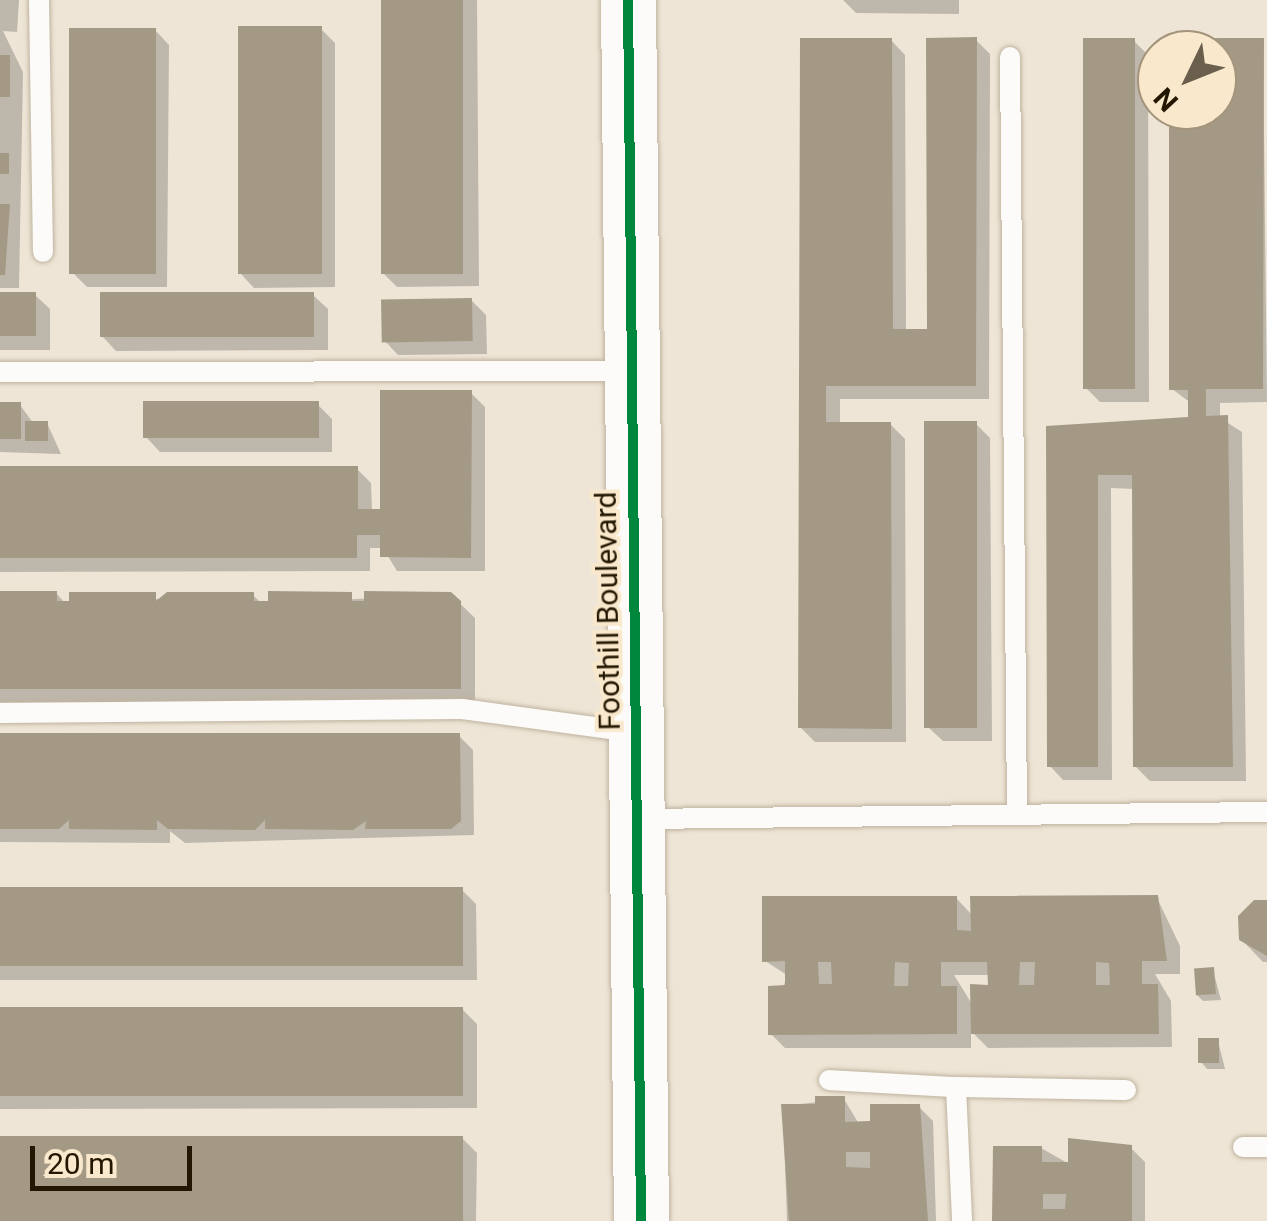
<!DOCTYPE html>
<html>
<head>
<meta charset="utf-8">
<style>
	body { margin:0 }
	#map { position:relative; width:1267px; height:1221px; overflow:hidden; background:#eee5d6; font-family:Roboto,sans-serif }
	div>[style] { position:absolute }
	.shadow>* { inset:0; background:#0003 }
	.building>* { inset:0; background:#a49985; transform-origin:0 0 }
	.roads { filter:drop-shadow(0 0 2px #bfb39e) drop-shadow(0 0 2px #bfb39e) }
	.lane>* { height:20px; margin:-10px; padding:0 10px; transform-origin:10px; border-radius:10px; background:#fcfbf9 }
	.primary>* { height:55px; margin:-27.5px; padding:0 27.5px; transform-origin:27.5px; border-radius:27.5px; background:#fcfbf9 }
	.cycleway>* { height:10px; margin:-5px; padding:0 5px; transform-origin:5px; border-radius:5px; background:#00873e }
	span { translate:-50% -50%; white-space:nowrap; text-align:center; line-height:1.15; -webkit-text-stroke:8px #f9e8cc; paint-order:stroke }
	.street-label { font-size:30px; color:#231702 }
	.north { position:absolute; left:1137px; top:30px; width:100px; height:100px; box-sizing:border-box; background:#f9e8cc; border:2px solid #a3947b; border-radius:50%; rotate:227deg; font-size:28px; font-weight:700; line-height:40px; text-align:center; color:#231702 }
	.north::after { content:''; display:block; margin:auto; width:35px; height:45px; background:#6a5f4c; clip-path:polygon(50% 0,100% 100%,50% 72%,0 100%) }
	.scale { position:absolute; left:30px; top:1146px; width:162px; height:45px; box-sizing:border-box; border:5px solid #231702; border-top:0; padding-left:12px; font-size:30px; line-height:35px; white-space:nowrap; color:#231702; -webkit-text-stroke:8px #f9e8cc; paint-order:stroke }
</style>
</head>
<body>
<div id="map">
	<div class="shadow">
		<i style="clip-path:polygon(0 0,19px 0,17px 32px,3px 31px,23px 72px,19px 288px,0 288px)"></i>
		<i style="clip-path:polygon(382px 0,477px 0,479px 286px,397px 287px,383px 273px)"></i>
		<i style="clip-path:polygon(843px 0,959px 0,959px 14px,856px 13px)"></i>
		<i style="clip-path:polygon(321px 29px,335px 43px,335px 287px,254px 288px,240px 273px)"></i>
		<i style="clip-path:polygon(155px 30px,169px 45px,167px 287px,87px 287px,73px 273px)"></i>
		<i style="clip-path:polygon(803px 40px,891px 40px,905px 55px,906px 331px,930px 331px,976px 40px,990px 54px,989px 399px,840px 399px,840px 424px,890px 424px,905px 439px,906px 742px,815px 742px,800px 727px)"></i>
		<i style="clip-path:polygon(1134px 41px,1148px 55px,1149px 402px,1100px 402px,1086px 388px)"></i>
		<i style="clip-path:polygon(1263px 41px,1267px 402px,1220px 403px,1220px 418px,1242px 432px,1246px 781px,1150px 781px,1135px 766px,1135px 489px,1111px 488px,1112px 780px,1063px 780px,1049px 765px,1048px 428px,1191px 420px,1191px 403px,1172px 389px,1171px 110px,1217px 110px,1217px 50px,1171px 50px)"></i>
		<i style="clip-path:polygon(0 295px,35px 295px,50px 309px,50px 350px,0 350px)"></i>
		<i style="clip-path:polygon(313px 295px,328px 309px,328px 350px,116px 351px,102px 336px)"></i>
		<i style="clip-path:polygon(471px 300px,486px 315px,487px 354px,398px 355px,384px 340px)"></i>
		<i style="clip-path:polygon(471px 393px,485px 407px,485px 571px,397px 571px,383px 548px,370px 548px,370px 571px,0 572px,0 469px,357px 469px,371px 483px,372px 511px,383px 511px)"></i>
		<i style="clip-path:polygon(317px 404px,332px 419px,332px 452px,160px 452px,146px 437px)"></i>
		<i style="clip-path:polygon(0 405px,20px 405px,34px 424px,47px 423px,61px 454px,0 452px)"></i>
		<i style="clip-path:polygon(976px 424px,990px 438px,992px 741px,943px 741px,928px 727px)"></i>
		<i style="clip-path:polygon(0 593px,56px 593px,65px 603px,253px 595px,262px 604px,450px 594px,475px 618px,475px 702px,0 702px)"></i>
		<i style="clip-path:polygon(0 735px,459px 736px,473px 750px,474px 835px,185px 843px,170px 831px,170px 843px,0 842px)"></i>
		<i style="clip-path:polygon(0 890px,462px 890px,476px 904px,477px 980px,0 980px)"></i>
		<i style="clip-path:polygon(evenodd,956px 898px,973px 916px,1157px 898px,1180px 946px,1180px 974px,1155px 974px,1171px 1001px,1172px 1047px,988px 1048px,971px 1031px,971px 1048px,785px 1048px,770px 1033px,787px 975px,765px 961px,956px 898px,954px 975px,990px 975px,991px 987px,972px 1004px,954px 975px)"></i>
		<i style="clip-path:polygon(1267px 903px,1267px 962px,1263px 962px,1241px 939px)"></i>
		<i style="clip-path:polygon(1213px 970px,1221px 1000px,1203px 1001px,1196px 994px)"></i>
		<i style="clip-path:polygon(462px 1009px,477px 1024px,477px 1108px,0 1109px,0 1010px)"></i>
		<i style="clip-path:polygon(1218px 1041px,1225px 1069px,1207px 1069px,1201px 1062px)"></i>
		<i style="clip-path:polygon(844px 1099px,859px 1124px,919px 1107px,933px 1121px,936px 1221px,787px 1221px,783px 1106px)"></i>
		<i style="clip-path:polygon(0 1138px,462px 1138px,477px 1153px,476px 1221px,0 1221px)"></i>
		<i style="clip-path:polygon(1130px 1147px,1145px 1162px,1145px 1221px,995px 1221px,1041px 1148px,1071px 1165px)"></i>
	</div>
	<div class="building">
		<i style="left:381px;top:0;width:82px;height:274px"></i>
		<i style="left:238px;top:26px;width:84px;height:248px"></i>
		<i style="left:69px;top:28px;width:87px;height:246px"></i>
		<i style="clip-path:polygon(977px 37px,976px 386px,826px 386px,826px 422px,891px 422px,892px 729px,798px 728px,800px 38px,892px 38px,893px 329px,927px 329px,926px 38px)"></i>
		<i style="left:1083px;top:38px;width:52px;height:351px"></i>
		<i style="clip-path:polygon(1168px 38px,1264px 38px,1263px 389px,1206px 389px,1206px 416px,1228px 415px,1233px 767px,1133px 767px,1132px 475px,1098px 475px,1098px 767px,1047px 767px,1046px 426px,1188px 417px,1188px 390px,1169px 390px,1169px 110px,1217px 110px,1217px 50px,1168px 50px)"></i>
		<i style="left:0;top:55px;width:10px;height:42px"></i>
		<i style="left:0;top:153px;width:9px;height:21px"></i>
		<i style="clip-path:polygon(0 204px,10px 204px,5px 275px,0 275px)"></i>
		<i style="left:0;top:292px;width:36px;height:44px"></i>
		<i style="left:100px;top:292px;width:214px;height:45px"></i>
		<i style="left:472px;top:298px;width:43px;height:91px;rotate:89deg"></i>
		<i style="clip-path:polygon(380px 390px,472px 390px,471px 558px,380px 557px,380px 535px,357px 535px,357px 558px,0 558px,0 466px,358px 466px,358px 509px,380px 509px)"></i>
		<i style="left:143px;top:401px;width:176px;height:37px"></i>
		<i style="left:0;top:402px;width:21px;height:37px"></i>
		<i style="left:25px;top:421px;width:23px;height:20px"></i>
		<i style="left:977px;top:421px;width:307px;height:53px;rotate:90deg"></i>
		<i style="clip-path:polygon(0 591px,57px 591px,57px 601px,69px 601px,69px 592px,156px 592px,156px 601px,167px 592px,254px 592px,254px 601px,268px 601px,268px 591px,352px 592px,352px 601px,364px 601px,364px 591px,451px 592px,461px 601px,461px 689px,0 689px)"></i>
		<i style="clip-path:polygon(0 733px,460px 733px,461px 821px,451px 829px,365px 829px,366px 821px,353px 830px,265px 829px,265px 820px,255px 830px,168px 829px,157px 820px,157px 830px,69px 829px,69px 820px,59px 829px,0 829px)"></i>
		<i style="left:463px;top:887px;width:79px;height:463px;rotate:90deg"></i>
		<i style="clip-path:polygon(evenodd,1158px 895px,1167px 961px,1142px 961px,1142px 984px,1158px 984px,1159px 1034px,971px 1034px,970px 984px,988px 985px,987px 962px,941px 962px,941px 986px,957px 986px,957px 1034px,768px 1035px,768px 986px,785px 985px,785px 961px,762px 962px,762px 896px,957px 896px,957px 930px,971px 931px,970px 896px,1158px 895px,818px 962px,831px 962px,832px 984px,819px 984px,818px 962px,1158px 895px,895px 962px,909px 963px,908px 986px,894px 986px,895px 962px,1158px 895px,1020px 962px,1035px 962px,1034px 985px,1019px 985px,1020px 962px,1158px 895px,1096px 962px,1109px 963px,1110px 985px,1096px 985px,1096px 962px)"></i>
		<i style="clip-path:polygon(1254px 900px,1267px 900px,1267px 956px,1239px 940px,1238px 916px)"></i>
		<i style="left:1214px;top:967px;width:27px;height:20px;rotate:86deg"></i>
		<i style="left:0;top:1007px;width:463px;height:89px"></i>
		<i style="left:1198px;top:1038px;width:21px;height:25px"></i>
		<i style="clip-path:polygon(evenodd,815px 1096px,845px 1096px,845px 1122px,870px 1121px,870px 1104px,920px 1104px,928px 1221px,789px 1221px,781px 1104px,815px 1104px,815px 1096px,846px 1152px,870px 1152px,870px 1168px,846px 1167px,846px 1152px)"></i>
		<i style="left:0;top:1136px;width:463px;height:85px"></i>
		<i style="clip-path:polygon(evenodd,1068px 1138px,1132px 1145px,1132px 1221px,992px 1221px,993px 1146px,1042px 1146px,1042px 1162px,1068px 1162px,1068px 1138px,1043px 1194px,1066px 1194px,1065px 1209px,1043px 1209px,1043px 1194px)"></i>
	</div>
	<div class="roads">
		<div class="lane">
			<i style="left:39px;top:0;width:252px;rotate:89.1deg"></i>
			<i style="left:1010px;top:57px;width:758px;rotate:89.47deg"></i>
			<i style="left:0;top:372px;width:629px;rotate:-0.09deg"></i>
			<i style="left:0;top:713px;width:462px;rotate:-0.5deg"></i>
			<i style="left:462px;top:709px;width:172px;rotate:7.7deg"></i>
			<i style="left:639px;top:819px;width:628px;rotate:-0.64deg"></i>
			<i style="left:829px;top:1080px;width:127px;rotate:3.2deg"></i>
			<i style="left:956px;top:1087px;width:134px;rotate:87.4deg"></i>
			<i style="left:956px;top:1087px;width:170px;rotate:1deg"></i>
			<i style="left:1243px;top:1147px;width:24px"></i>
		</div>
		<div class="primary">
			<i style="left:628px;top:0;width:1221px;rotate:89.39deg"></i>
		</div>
	</div>
	<div class="cycleway">
		<i style="left:628px;top:0;width:1221px;rotate:89.39deg"></i>
	</div>
	<div class="street-label">
		<span style="left:608px;top:611px;rotate:-91deg">Foothill Boulevard</span>
	</div>
	<div class="north">N</div>
	<div class="scale">20 m</div>
</div>
</body>
</html>
